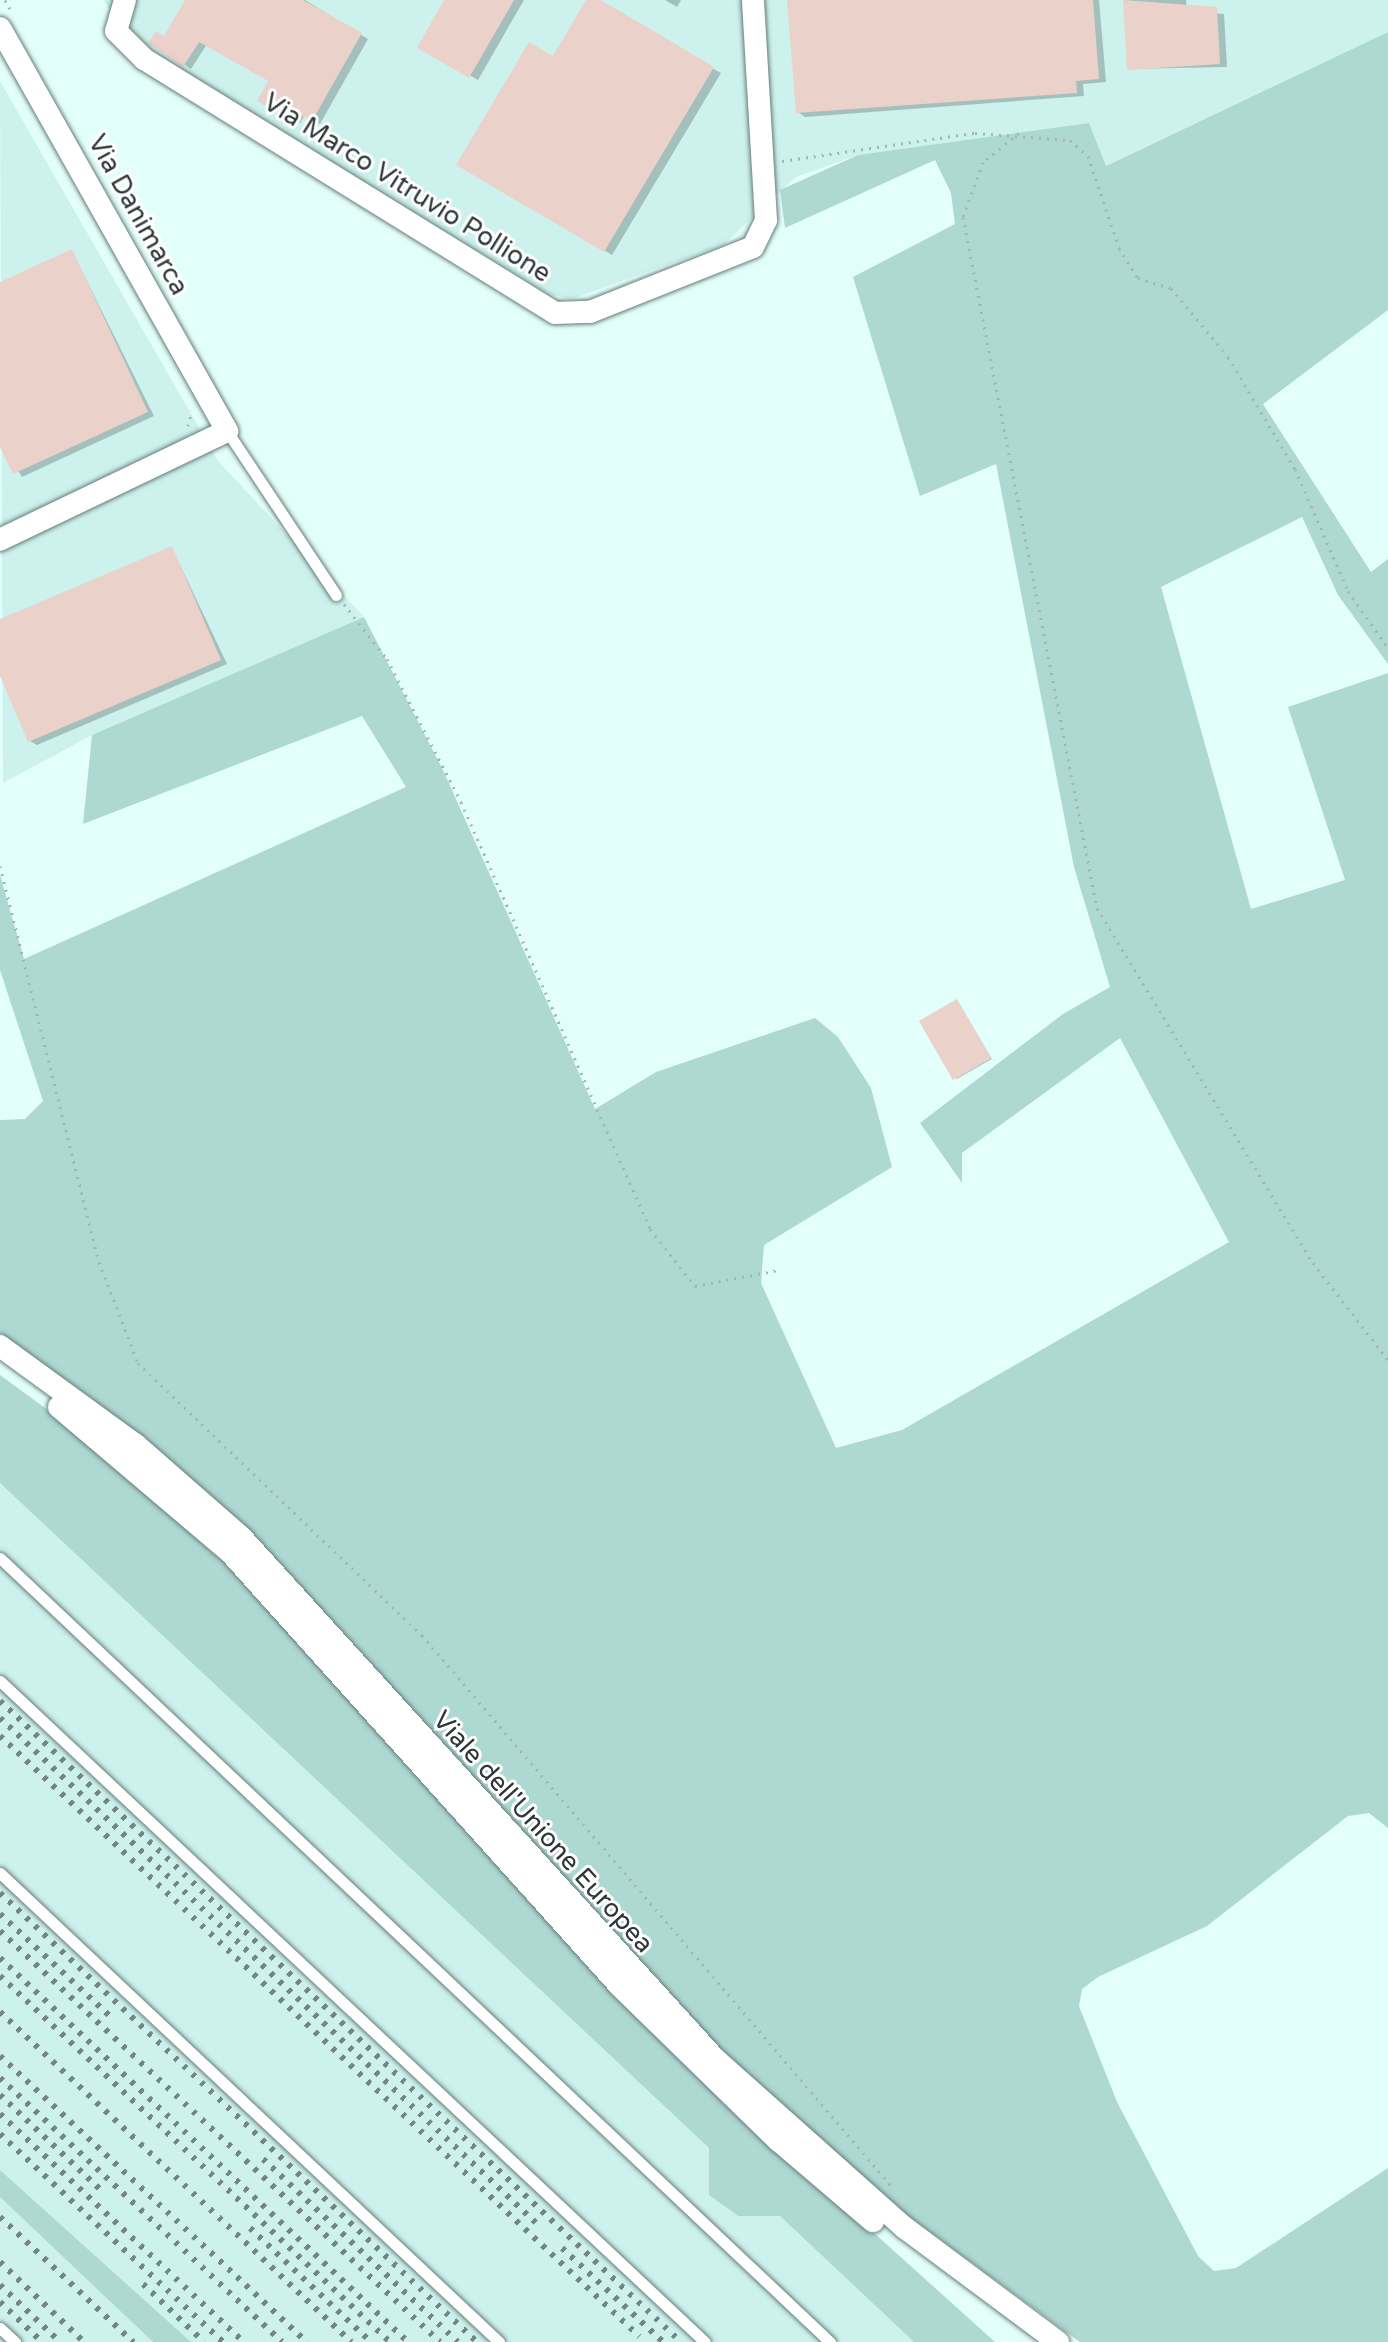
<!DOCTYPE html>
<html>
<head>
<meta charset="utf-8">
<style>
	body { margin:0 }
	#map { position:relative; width:1388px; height:2342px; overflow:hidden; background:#e3fffa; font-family:"Varela Round",sans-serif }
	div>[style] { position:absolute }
	.built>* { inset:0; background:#cdf1ec }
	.green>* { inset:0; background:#aed8d2 }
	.shadow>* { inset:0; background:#0003 }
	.building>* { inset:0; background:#ead2cb; transform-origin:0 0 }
	.path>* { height:3px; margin-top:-1.5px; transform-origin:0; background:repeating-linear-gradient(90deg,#a1b7b3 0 2px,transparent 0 8px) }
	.roads { filter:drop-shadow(0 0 2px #657d7a) drop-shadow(0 0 2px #657d7a) }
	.service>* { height:11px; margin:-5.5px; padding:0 5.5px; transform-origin:5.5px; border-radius:5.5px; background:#fff }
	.minor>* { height:22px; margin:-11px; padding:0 11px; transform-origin:11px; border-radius:11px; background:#fff }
	.rail>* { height:6px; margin-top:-3px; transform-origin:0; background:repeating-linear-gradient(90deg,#748582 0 4px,transparent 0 12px) }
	span { translate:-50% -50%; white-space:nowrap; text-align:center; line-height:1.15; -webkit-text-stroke:6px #fff; paint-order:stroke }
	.street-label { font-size:26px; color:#2d3736 }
</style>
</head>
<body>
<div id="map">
	<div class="built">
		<i style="clip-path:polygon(104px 0,1388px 0,1388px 32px,1105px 166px,1089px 123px,858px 155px,796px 177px,723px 245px,571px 299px,548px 294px,123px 36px)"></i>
		<i style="clip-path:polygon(0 81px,218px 461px,364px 617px,92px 735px,3px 783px)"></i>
		<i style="clip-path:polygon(0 1483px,709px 2148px,709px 2195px,738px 2216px,780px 2216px,914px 2342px,191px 2342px,0 2170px)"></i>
		<i style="clip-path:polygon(0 2197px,105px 2296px,153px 2342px,0 2342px)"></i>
	</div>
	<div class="green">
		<i style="clip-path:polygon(1388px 32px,1388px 310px,1263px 404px,1371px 572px,1388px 559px,1388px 664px,1338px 595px,1302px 517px,1161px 587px,1251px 909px,1345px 880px,1288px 707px,1388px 673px,1388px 1828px,1369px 1813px,1348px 1816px,1207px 1926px,1098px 1977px,1082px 1989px,1079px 2006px,1117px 2102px,1198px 2256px,1214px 2271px,1236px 2268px,1388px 2168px,1388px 2342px,1080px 2342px,888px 2201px,754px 2083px,575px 1899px,253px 1535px,153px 1445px,0 1333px,0 1120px,25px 1119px,43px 1101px,0 970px,0 875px,24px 959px,406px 787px,362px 716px,83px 824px,92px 735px,364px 617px,442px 768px,595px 1109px,656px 1072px,815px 1018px,838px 1037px,871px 1088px,892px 1167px,764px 1245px,761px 1283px,836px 1448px,902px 1430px,1229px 1242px,1120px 1038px,962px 1153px,962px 1183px,920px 1123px,1063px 1014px,1110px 987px,1074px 867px,996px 464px,920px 496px,853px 277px,955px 224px,951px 193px,935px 160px,785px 228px,780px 190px,858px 155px,1089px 123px,1106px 166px)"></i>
		<i style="clip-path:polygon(0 1375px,97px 1446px,224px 1559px,640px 2022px,995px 2342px,914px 2342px,780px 2216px,738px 2216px,709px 2195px,709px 2148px,0 1483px)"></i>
		<i style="clip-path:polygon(0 2170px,191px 2342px,153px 2342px,0 2197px)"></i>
	</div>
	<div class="shadow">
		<i style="clip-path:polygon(188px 0,305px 0,368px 39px,320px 124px,305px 115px,300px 123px,259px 100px,271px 80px,207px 44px,191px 69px,151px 43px,165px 38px)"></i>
		<i style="clip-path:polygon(446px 0,524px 0,478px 80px,420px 47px)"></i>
		<i style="clip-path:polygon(589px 0,721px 73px,612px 255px,459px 164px,554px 59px)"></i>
		<i style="clip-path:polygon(665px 0,681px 0,677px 7px)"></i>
		<i style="clip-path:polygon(789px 0,1099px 0,1106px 82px,1083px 84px,1084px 96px,805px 117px,798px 112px)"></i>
		<i style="clip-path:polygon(1125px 0,1186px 0,1187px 11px,1224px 14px,1227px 67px,1129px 69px)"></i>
		<i style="clip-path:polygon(72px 251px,154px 416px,22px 477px,0 442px,0 284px)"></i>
		<i style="clip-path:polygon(172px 548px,227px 664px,37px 745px,30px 741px,0 671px,0 621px)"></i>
		<i style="clip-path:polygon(958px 1002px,992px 1059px,957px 1079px,955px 1078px)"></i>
	</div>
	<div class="building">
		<i style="clip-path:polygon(185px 0,303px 0,362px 33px,312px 121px,297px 113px,292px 121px,257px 101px,268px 81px,199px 42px,183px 67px,148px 43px,156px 31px,164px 36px)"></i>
		<i style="clip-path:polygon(444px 0,514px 0,469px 78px,417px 48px)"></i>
		<i style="clip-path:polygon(586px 0,601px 0,714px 67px,604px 252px,456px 165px,529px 42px,553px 56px)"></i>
		<i style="clip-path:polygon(787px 0,1093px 0,1099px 79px,1076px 81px,1077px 93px,796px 113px)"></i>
		<i style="clip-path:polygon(1123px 0,1217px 7px,1220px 64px,1127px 70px)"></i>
		<i style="clip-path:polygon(72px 249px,148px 412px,13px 474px,0 447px,0 282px)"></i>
		<i style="clip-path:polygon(172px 546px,221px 660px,28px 742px,0 676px,0 619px)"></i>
		<i style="left:957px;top:999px;width:68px;height:44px;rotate:60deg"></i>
	</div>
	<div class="path">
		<i style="left:5px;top:0;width:13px;rotate:61deg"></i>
		<i style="left:1019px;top:133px;width:46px;rotate:141.1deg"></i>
		<i style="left:983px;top:162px;width:59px;rotate:110deg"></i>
		<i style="left:963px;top:217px;width:704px;rotate:79.03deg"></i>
		<i style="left:1097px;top:908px;width:416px;rotate:58.7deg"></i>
		<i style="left:1313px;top:1263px;width:123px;rotate:52.3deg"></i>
		<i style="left:782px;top:161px;width:195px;rotate:-8.3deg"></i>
		<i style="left:975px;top:133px;width:95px;rotate:4.2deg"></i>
		<i style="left:1070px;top:140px;width:24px;rotate:42deg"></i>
		<i style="left:1088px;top:156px;width:97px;rotate:71.4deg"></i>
		<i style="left:1119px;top:248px;width:36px;rotate:58deg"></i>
		<i style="left:1138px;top:278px;width:34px;rotate:17deg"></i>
		<i style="left:1171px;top:288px;width:89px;rotate:50.4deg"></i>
		<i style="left:1228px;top:357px;width:131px;rotate:59.1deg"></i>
		<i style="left:1295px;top:469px;width:133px;rotate:66.5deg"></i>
		<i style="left:1348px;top:591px;width:70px;rotate:54.9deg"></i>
		<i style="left:188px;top:426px;width:16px;rotate:-76deg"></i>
		<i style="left:344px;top:604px;width:70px;rotate:52deg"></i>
		<i style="left:387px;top:659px;width:161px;rotate:62.6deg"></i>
		<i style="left:461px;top:802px;width:467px;rotate:66.1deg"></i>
		<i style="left:650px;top:1229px;width:73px;rotate:51.7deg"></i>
		<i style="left:695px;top:1286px;width:86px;rotate:-10.8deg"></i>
		<i style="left:0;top:866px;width:408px;rotate:76deg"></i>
		<i style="left:99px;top:1262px;width:108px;rotate:68.9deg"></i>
		<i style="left:138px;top:1363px;width:393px;rotate:43.8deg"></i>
		<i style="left:422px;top:1635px;width:726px;rotate:49.58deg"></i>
	</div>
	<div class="roads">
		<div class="service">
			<i style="left:227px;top:431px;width:197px;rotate:56.4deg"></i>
			<i style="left:0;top:1558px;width:1142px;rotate:43.37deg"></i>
			<i style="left:0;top:1681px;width:966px;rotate:43.16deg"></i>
			<i style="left:0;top:1873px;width:685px;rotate:43.22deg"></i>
			<i style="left:0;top:2328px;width:21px;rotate:43deg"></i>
		</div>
		<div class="minor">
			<i style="left:125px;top:0;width:32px;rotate:106deg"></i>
			<i style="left:116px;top:31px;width:40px;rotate:45deg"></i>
			<i style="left:144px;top:59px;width:483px;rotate:31.7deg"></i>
			<i style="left:555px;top:313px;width:35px;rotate:-2deg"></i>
			<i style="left:590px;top:312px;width:175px;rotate:-21.7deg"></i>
			<i style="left:753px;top:247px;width:30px;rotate:-64deg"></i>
			<i style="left:766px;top:220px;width:220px;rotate:-93.4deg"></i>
			<i style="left:0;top:28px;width:463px;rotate:60.6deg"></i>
			<i style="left:227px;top:431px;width:252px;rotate:154.4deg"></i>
			<i style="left:0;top:1346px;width:168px;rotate:36.1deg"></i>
			<i style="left:136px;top:1445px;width:140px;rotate:41.2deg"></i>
			<i style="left:241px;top:1537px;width:704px;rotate:47.76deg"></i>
			<i style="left:714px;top:2058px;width:256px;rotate:41.7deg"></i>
			<i style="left:905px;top:2228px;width:191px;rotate:36.7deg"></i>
			<i style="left:59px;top:1407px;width:224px;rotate:40.3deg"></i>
			<i style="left:230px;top:1552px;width:583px;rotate:48.06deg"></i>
			<i style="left:620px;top:1986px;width:221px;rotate:44.3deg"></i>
			<i style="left:778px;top:2140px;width:125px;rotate:40.5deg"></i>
		</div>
	</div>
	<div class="rail">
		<i style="left:0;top:1701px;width:935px;rotate:43.27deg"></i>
		<i style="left:0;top:1718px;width:736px;rotate:43.29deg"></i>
		<i style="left:0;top:1736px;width:877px;rotate:43.2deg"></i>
		<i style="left:0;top:1893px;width:655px;rotate:43.27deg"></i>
		<i style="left:0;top:1914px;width:151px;rotate:42.9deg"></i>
		<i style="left:0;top:1931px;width:602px;rotate:43.05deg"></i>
		<i style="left:0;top:1958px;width:560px;rotate:43.26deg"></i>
		<i style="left:0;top:1976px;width:535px;rotate:43.18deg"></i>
		<i style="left:0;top:2012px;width:482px;rotate:43.2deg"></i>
		<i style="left:0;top:2056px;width:420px;rotate:43deg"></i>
		<i style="left:0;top:2078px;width:386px;rotate:43.1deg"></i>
		<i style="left:0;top:2095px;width:140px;rotate:43.3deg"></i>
		<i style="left:0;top:2114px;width:334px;rotate:43.1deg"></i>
		<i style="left:0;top:2134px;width:305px;rotate:43deg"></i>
		<i style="left:263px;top:2159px;width:267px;rotate:43.2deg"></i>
		<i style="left:0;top:2217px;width:183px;rotate:43.2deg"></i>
		<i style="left:250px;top:2228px;width:166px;rotate:43.3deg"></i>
		<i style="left:562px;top:2248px;width:138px;rotate:42.9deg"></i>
		<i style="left:0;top:2262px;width:116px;rotate:43.6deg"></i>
		<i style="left:143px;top:2284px;width:84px;rotate:43.6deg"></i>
		<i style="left:0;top:2285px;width:83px;rotate:43.5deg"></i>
		<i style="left:0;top:2302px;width:58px;rotate:43.6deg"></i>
	</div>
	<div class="street-label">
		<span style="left:407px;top:188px;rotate:32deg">Via Marco Vitruvio Pollione</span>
		<span style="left:138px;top:215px;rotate:61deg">Via Danimarca</span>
		<span style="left:543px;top:1832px;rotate:48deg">Viale dell'Unione Europea</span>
	</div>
</div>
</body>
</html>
